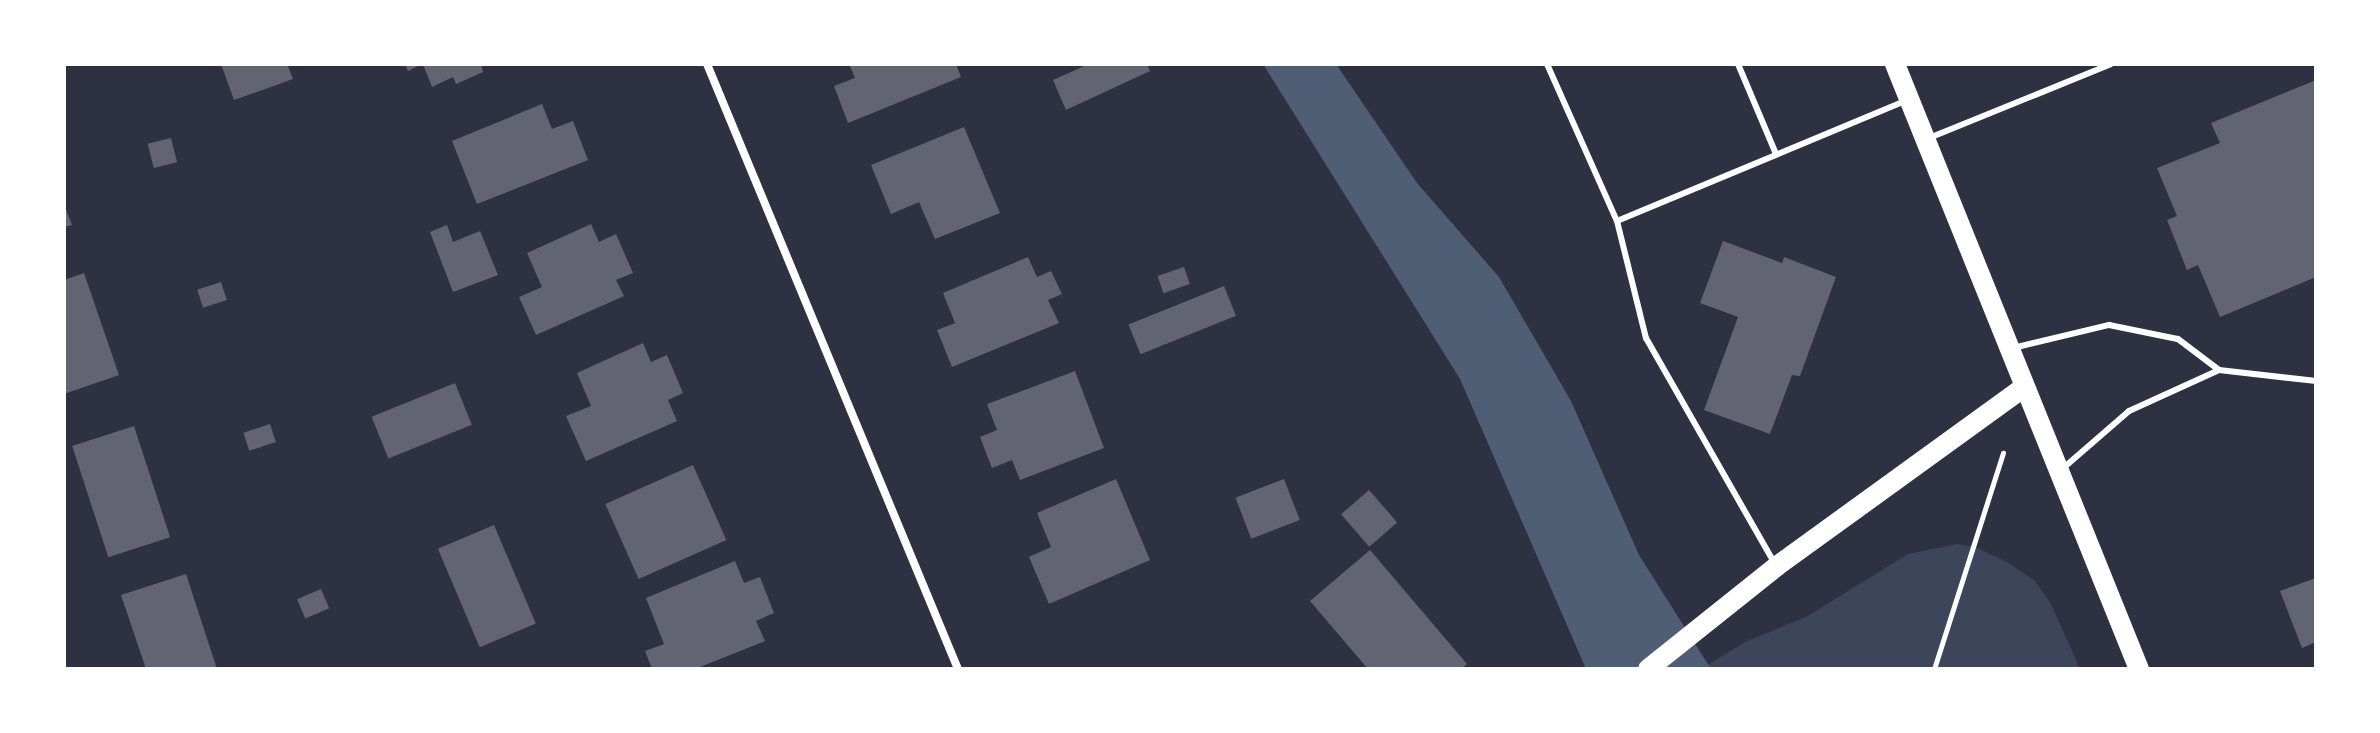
<!DOCTYPE html>
<html>
<head>
<meta charset="utf-8">
<style>
	body { margin:0 }
	#map { position:relative; width:2380px; height:733px; overflow:hidden; background:#2d3142; font-family:"Work Sans",sans-serif }
	div>[style] { position:absolute }
	.green>* { inset:0; background:#3c4559 }
	.water>* { inset:0; background:#4f5d75 }
	.building>* { inset:0; background:#626471; transform-origin:0 0 }
	.path>* { height:5px; margin:-2.5px; padding:0 2.5px; transform-origin:2.5px; border-radius:2.5px; background:#fff }
	.service>* { height:6px; margin:-3px; padding:0 3px; transform-origin:3px; border-radius:3px; background:#fff }
	.minor>* { height:8px; margin:-4px; padding:0 4px; transform-origin:4px; border-radius:4px; background:#fff }
	.primary>* { height:20px; margin:-10px; padding:0 10px; transform-origin:10px; border-radius:10px; background:#fff }
	span { translate:-50% -50%; white-space:nowrap; text-align:center; line-height:1.15; -webkit-text-stroke:8px #fff; paint-order:stroke }
	.frame { position:absolute; inset:0; border:66px solid #fff; pointer-events:none }
</style>
</head>
<body>
<div id="map">
	<div class="green">
		<i style="clip-path:polygon(1957px 544px,1975px 547px,2007px 562px,2035px 581px,2051px 604px,2080px 669px,1701px 669px,1745px 642px,1806px 617px,1908px 554px)"></i>
	</div>
	<div class="water">
		<i style="clip-path:polygon(1263px 64px,1336px 64px,1417px 183px,1499px 277px,1571px 401px,1639px 555px,1711px 669px,1586px 669px,1460px 379px)"></i>
	</div>
	<div class="building">
		<i style="clip-path:polygon(221px 64px,287px 64px,293px 79px,234px 100px)"></i>
		<i style="clip-path:polygon(405px 64px,422px 64px,408px 71px)"></i>
		<i style="clip-path:polygon(423px 64px,481px 64px,483px 72px,456px 84px,453px 77px,432px 87px)"></i>
		<i style="clip-path:polygon(849px 64px,956px 64px,961px 77px,848px 123px,834px 86px,855px 78px)"></i>
		<i style="clip-path:polygon(1089px 64px,1147px 64px,1150px 71px,1066px 110px,1053px 80px)"></i>
		<i style="clip-path:polygon(2316px 80px,2316px 277px,2220px 317px,2198px 265px,2187px 270px,2167px 220px,2177px 216px,2157px 168px,2220px 143px,2211px 123px)"></i>
		<i style="clip-path:polygon(542px 104px,552px 129px,573px 121px,588px 160px,477px 204px,452px 141px)"></i>
		<i style="clip-path:polygon(964px 127px,1000px 213px,935px 239px,919px 202px,891px 214px,871px 165px)"></i>
		<i style="left:171px;top:138px;width:25px;height:24px;rotate:76deg"></i>
		<i style="clip-path:polygon(64px 204px,72px 225px,64px 227px)"></i>
		<i style="clip-path:polygon(591px 224px,599px 242px,616px 234px,633px 273px,616px 280px,624px 296px,536px 335px,519px 297px,542px 287px,527px 253px)"></i>
		<i style="clip-path:polygon(447px 225px,453px 242px,480px 231px,498px 275px,453px 292px,430px 232px)"></i>
		<i style="clip-path:polygon(1723px 241px,1782px 263px,1784px 257px,1836px 277px,1800px 376px,1792px 375px,1770px 434px,1704px 410px,1738px 317px,1700px 303px)"></i>
		<i style="clip-path:polygon(1028px 257px,1037px 277px,1051px 271px,1062px 294px,1048px 300px,1059px 323px,952px 367px,937px 330px,955px 323px,943px 293px)"></i>
		<i style="left:1184px;top:267px;width:18px;height:28px;rotate:71deg"></i>
		<i style="clip-path:polygon(84px 273px,119px 375px,64px 394px,64px 280px)"></i>
		<i style="left:221px;top:282px;width:19px;height:25px;rotate:72deg"></i>
		<i style="left:1224px;top:286px;width:32px;height:103px;rotate:68deg"></i>
		<i style="clip-path:polygon(643px 343px,651px 362px,667px 355px,683px 393px,668px 400px,677px 421px,586px 461px,566px 416px,591px 406px,577px 373px)"></i>
		<i style="clip-path:polygon(1075px 371px,1104px 448px,1020px 480px,1012px 460px,992px 468px,980px 437px,997px 430px,987px 404px)"></i>
		<i style="left:455px;top:383px;width:45px;height:90px;rotate:68deg"></i>
		<i style="left:270px;top:424px;width:19px;height:28px;rotate:72deg"></i>
		<i style="left:134px;top:426px;width:117px;height:65px;rotate:72deg"></i>
		<i style="left:693px;top:465px;width:82px;height:96px;rotate:66deg"></i>
		<i style="clip-path:polygon(1116px 479px,1150px 560px,1049px 604px,1029px 557px,1051px 547px,1037px 513px)"></i>
		<i style="left:1284px;top:479px;width:44px;height:52px;rotate:69deg"></i>
		<i style="left:1369px;top:490px;width:43px;height:37px;rotate:49deg"></i>
		<i style="left:494px;top:525px;width:107px;height:61px;rotate:67deg"></i>
		<i style="clip-path:polygon(1370px 550px,1467px 664px,1461px 669px,1368px 669px,1310px 601px)"></i>
		<i style="clip-path:polygon(735px 561px,744px 583px,760px 577px,774px 613px,756px 621px,765px 641px,695px 669px,652px 669px,645px 651px,664px 644px,646px 598px)"></i>
		<i style="clip-path:polygon(186px 574px,217px 669px,146px 669px,121px 595px)"></i>
		<i style="clip-path:polygon(2316px 578px,2316px 642px,2302px 648px,2280px 591px)"></i>
		<i style="left:321px;top:589px;width:21px;height:26px;rotate:67deg"></i>
	</div>
	<div class="path">
		<i style="left:1934px;top:669px;width:227px;rotate:-72.3deg"></i>
	</div>
	<div class="service">
		<i style="left:1547px;top:64px;width:172px;rotate:66deg"></i>
		<i style="left:1617px;top:221px;width:312px;rotate:-22.6deg"></i>
		<i style="left:1738px;top:64px;width:98px;rotate:67.1deg"></i>
		<i style="left:1929px;top:138px;width:196px;rotate:-22.1deg"></i>
		<i style="left:1617px;top:221px;width:121px;rotate:76.1deg"></i>
		<i style="left:1646px;top:338px;width:260px;rotate:60.3deg"></i>
		<i style="left:2013px;top:348px;width:99px;rotate:-13.5deg"></i>
		<i style="left:2109px;top:325px;width:70px;rotate:11.5deg"></i>
		<i style="left:2178px;top:339px;width:51px;rotate:37.1deg"></i>
		<i style="left:2219px;top:370px;width:98px;rotate:6.5deg"></i>
		<i style="left:2061px;top:470px;width:90px;rotate:-40.9deg"></i>
		<i style="left:2129px;top:411px;width:99px;rotate:-24.5deg"></i>
	</div>
	<div class="minor">
		<i style="left:707px;top:64px;width:655px;rotate:67.47deg"></i>
	</div>
	<div class="primary">
		<i style="left:1895px;top:64px;width:652px;rotate:68.04deg"></i>
		<i style="left:1648px;top:669px;width:165px;rotate:-38.6deg"></i>
		<i style="left:1777px;top:566px;width:305px;rotate:-35.9deg"></i>
	</div>
	<div class="frame"></div>
</div>
</body>
</html>
